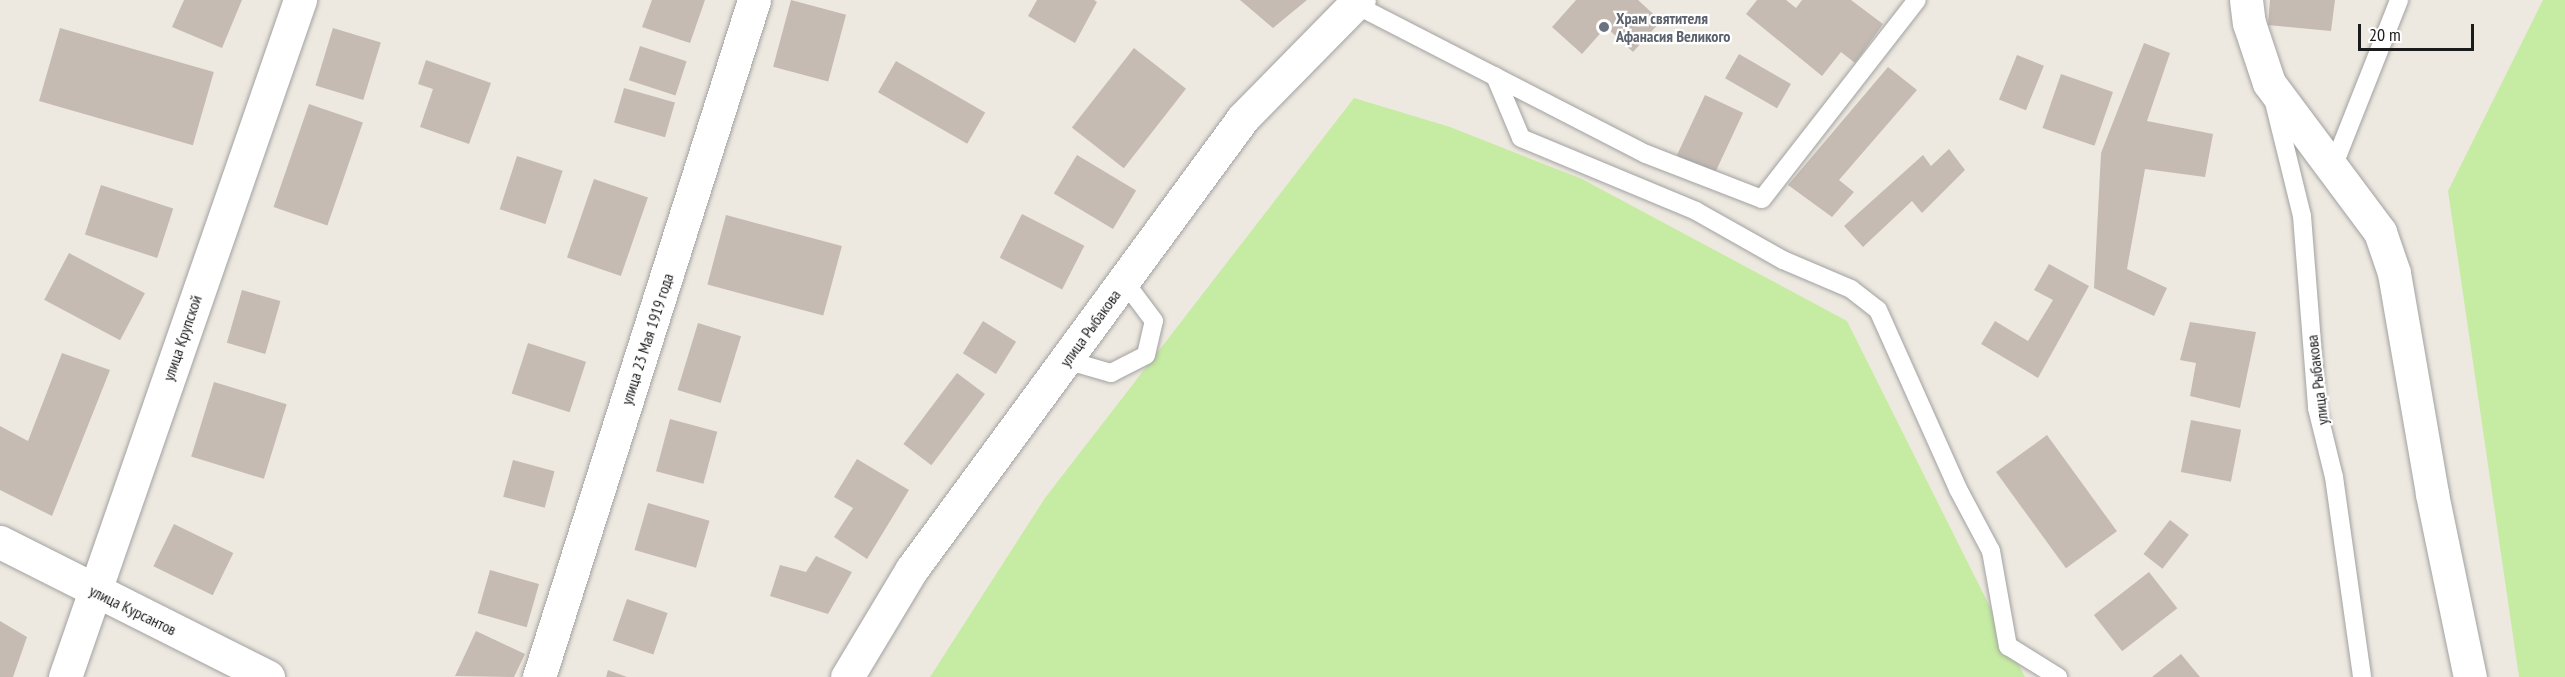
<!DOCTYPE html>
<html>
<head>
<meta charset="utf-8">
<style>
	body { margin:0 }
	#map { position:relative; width:2565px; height:677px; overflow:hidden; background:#eee9e0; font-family:"PT Sans Narrow",sans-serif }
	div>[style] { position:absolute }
	.grass>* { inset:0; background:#c6eba2 }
	.building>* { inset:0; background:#c5bbb3; transform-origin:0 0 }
	.roads { filter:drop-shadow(0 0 2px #a2a2a2) drop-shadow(0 0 2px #a2a2a2) }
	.lane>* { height:18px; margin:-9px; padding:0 9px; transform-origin:9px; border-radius:9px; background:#fff }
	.street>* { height:33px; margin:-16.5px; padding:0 16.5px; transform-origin:16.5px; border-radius:16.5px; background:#fff }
	.dots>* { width:16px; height:16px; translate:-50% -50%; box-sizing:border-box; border:3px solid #fff; border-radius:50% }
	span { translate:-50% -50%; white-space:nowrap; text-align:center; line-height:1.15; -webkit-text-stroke:4.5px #fff; paint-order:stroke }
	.worship-label { font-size:16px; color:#5b616d; font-weight:700 }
	.left { translate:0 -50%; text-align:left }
	.street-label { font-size:16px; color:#1b1b1b }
	.scale { position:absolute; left:2358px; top:24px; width:116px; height:27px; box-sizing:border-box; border:3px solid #1b1b1b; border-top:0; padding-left:8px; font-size:18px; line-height:21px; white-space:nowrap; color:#1b1b1b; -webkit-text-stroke:4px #fff; paint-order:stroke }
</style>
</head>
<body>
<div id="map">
	<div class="grass">
		<i style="clip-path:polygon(2543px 0,2565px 0,2565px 677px,2519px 677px,2448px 191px)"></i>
		<i style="clip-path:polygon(1354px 98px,1450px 127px,1582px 179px,1847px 321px,2025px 677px,930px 677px,1045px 498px)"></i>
	</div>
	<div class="building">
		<i style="clip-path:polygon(184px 0,242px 0,222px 48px,172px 27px)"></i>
		<i style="clip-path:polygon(652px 0,705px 0,690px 43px,642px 27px)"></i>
		<i style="left:791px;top:0;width:57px;height:69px;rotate:15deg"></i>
		<i style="clip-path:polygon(1037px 0,1094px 0,1097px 2px,1075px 43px,1028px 16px)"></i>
		<i style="clip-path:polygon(1240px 0,1307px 0,1273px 28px)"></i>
		<i style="clip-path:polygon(1576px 0,1638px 0,1661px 21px,1633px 52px,1606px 27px,1582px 54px,1552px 27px)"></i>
		<i style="clip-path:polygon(1757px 0,1786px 0,1796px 8px,1802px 0,1851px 0,1883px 24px,1855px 63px,1841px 52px,1822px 76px,1746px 14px)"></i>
		<i style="clip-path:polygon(2270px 0,2335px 0,2331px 31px,2268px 25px)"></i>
		<i style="left:60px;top:28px;width:160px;height:76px;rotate:16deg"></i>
		<i style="left:333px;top:28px;width:50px;height:60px;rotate:17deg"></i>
		<i style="clip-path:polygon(2144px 43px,2170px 53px,2147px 121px,2213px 134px,2205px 177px,2145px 169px,2127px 269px,2167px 288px,2154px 316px,2094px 288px,2101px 153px)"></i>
		<i style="left:640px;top:46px;width:49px;height:36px;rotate:18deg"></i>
		<i style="left:1134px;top:48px;width:66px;height:101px;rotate:38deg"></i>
		<i style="left:1739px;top:54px;width:60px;height:28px;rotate:30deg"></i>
		<i style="left:2017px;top:55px;width:29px;height:48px;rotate:22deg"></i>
		<i style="clip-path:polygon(426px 60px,491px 83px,469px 144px,420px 127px,433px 89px,418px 84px)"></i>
		<i style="left:896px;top:61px;width:103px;height:36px;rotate:30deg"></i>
		<i style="clip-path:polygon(1888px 67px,1917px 90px,1839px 180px,1854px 192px,1832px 217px,1788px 185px)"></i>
		<i style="left:2061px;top:74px;width:55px;height:57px;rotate:19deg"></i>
		<i style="left:624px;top:88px;width:53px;height:36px;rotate:16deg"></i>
		<i style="left:1705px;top:95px;width:42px;height:67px;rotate:25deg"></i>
		<i style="left:309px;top:104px;width:57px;height:109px;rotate:19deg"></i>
		<i style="clip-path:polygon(1949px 149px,1965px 170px,1922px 213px,1912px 201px,1863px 247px,1844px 226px,1923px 155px,1931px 166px)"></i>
		<i style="left:1077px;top:155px;width:69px;height:45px;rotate:31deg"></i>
		<i style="left:517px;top:156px;width:48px;height:56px;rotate:18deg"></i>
		<i style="left:594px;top:179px;width:57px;height:83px;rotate:19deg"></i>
		<i style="left:101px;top:185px;width:76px;height:52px;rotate:18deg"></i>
		<i style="left:1022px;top:214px;width:70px;height:49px;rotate:27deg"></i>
		<i style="left:726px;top:215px;width:120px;height:72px;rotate:15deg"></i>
		<i style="left:69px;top:253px;width:86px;height:53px;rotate:28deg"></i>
		<i style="clip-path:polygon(2049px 264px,2089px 286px,2038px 378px,1981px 344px,1995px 321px,2028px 341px,2053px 300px,2034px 290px)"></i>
		<i style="left:242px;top:290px;width:40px;height:55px;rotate:16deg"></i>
		<i style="left:983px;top:321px;width:39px;height:38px;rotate:32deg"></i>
		<i style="clip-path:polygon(2190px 322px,2256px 332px,2240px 408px,2190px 396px,2196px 363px,2180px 360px)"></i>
		<i style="left:698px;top:323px;width:45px;height:70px;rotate:17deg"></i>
		<i style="left:528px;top:343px;width:61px;height:53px;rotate:18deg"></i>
		<i style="clip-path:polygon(62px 353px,110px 370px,52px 516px,0 490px,0 426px,28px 441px)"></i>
		<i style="left:957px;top:373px;width:35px;height:89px;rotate:37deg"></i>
		<i style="left:214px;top:382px;width:76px;height:78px;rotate:17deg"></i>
		<i style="left:670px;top:419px;width:49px;height:54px;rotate:15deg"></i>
		<i style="left:2191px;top:420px;width:51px;height:53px;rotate:11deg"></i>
		<i style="left:2047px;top:435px;width:119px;height:63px;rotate:54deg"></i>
		<i style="clip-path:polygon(857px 459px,909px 490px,867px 559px,834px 537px,853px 508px,834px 497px)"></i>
		<i style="left:513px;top:460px;width:43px;height:38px;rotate:15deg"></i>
		<i style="left:648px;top:503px;width:64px;height:49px;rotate:16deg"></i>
		<i style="left:2170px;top:520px;width:24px;height:43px;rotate:38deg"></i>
		<i style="left:174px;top:524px;width:66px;height:47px;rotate:26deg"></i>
		<i style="clip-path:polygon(816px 556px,852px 572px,828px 614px,770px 596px,780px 565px,806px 572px)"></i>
		<i style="left:490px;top:570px;width:51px;height:45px;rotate:16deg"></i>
		<i style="left:2149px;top:572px;width:46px;height:70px;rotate:52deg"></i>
		<i style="left:627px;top:599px;width:43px;height:44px;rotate:19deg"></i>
		<i style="clip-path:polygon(0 621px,27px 637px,13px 677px,0 677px)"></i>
		<i style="clip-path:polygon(476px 631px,525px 654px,514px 677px,455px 676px)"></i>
		<i style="clip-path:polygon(2181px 654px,2200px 677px,2152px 677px)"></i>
		<i style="clip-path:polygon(608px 670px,627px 677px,606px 677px)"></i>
	</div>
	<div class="roads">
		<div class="lane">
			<i style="left:1354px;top:4px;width:328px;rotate:27.2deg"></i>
			<i style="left:1646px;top:154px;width:124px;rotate:21.2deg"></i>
			<i style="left:1762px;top:199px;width:252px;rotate:-52.1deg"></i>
			<i style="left:1495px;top:76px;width:67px;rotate:67.2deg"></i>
			<i style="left:1521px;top:138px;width:190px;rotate:22.6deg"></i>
			<i style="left:1696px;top:211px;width:100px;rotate:29.4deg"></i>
			<i style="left:1783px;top:260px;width:74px;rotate:23.1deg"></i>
			<i style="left:1851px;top:289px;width:34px;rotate:38deg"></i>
			<i style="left:1878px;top:310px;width:196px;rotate:65.9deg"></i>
			<i style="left:1958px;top:489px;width:70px;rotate:62deg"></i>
			<i style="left:1991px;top:551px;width:97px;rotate:79.9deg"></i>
			<i style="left:2008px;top:646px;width:59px;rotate:31.8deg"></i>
			<i style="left:2274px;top:102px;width:117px;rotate:76.2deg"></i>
			<i style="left:2302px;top:216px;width:193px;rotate:85.5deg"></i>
			<i style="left:2317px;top:408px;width:71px;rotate:76.2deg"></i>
			<i style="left:2334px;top:477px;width:202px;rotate:82deg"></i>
			<i style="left:2333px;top:167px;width:180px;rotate:-68.4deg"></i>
			<i style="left:1066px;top:360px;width:47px;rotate:16.1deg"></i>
			<i style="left:1111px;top:373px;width:39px;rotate:-27deg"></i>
			<i style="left:1146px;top:355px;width:35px;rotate:-77deg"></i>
			<i style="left:1154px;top:321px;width:50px;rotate:-126.9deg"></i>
		</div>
		<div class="street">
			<i style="left:2246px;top:0;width:23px;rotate:83deg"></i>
			<i style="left:2249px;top:23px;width:63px;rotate:71.6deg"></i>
			<i style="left:2269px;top:83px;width:186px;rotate:53.3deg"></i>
			<i style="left:2380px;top:232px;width:43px;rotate:71.1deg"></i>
			<i style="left:2394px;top:273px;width:224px;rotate:80.2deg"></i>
			<i style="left:2432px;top:494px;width:187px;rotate:78.3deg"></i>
			<i style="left:0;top:542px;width:300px;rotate:26.7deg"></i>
			<i style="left:65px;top:677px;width:717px;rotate:-70.86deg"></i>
			<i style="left:539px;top:677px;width:710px;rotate:-72.38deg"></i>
			<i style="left:847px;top:677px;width:126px;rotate:-59deg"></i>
			<i style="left:912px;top:569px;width:559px;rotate:-53.72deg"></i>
			<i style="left:1243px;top:118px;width:165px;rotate:-45.5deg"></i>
		</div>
	</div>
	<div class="dots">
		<i style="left:1604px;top:27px;background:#6b7280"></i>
	</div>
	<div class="worship-label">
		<span class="left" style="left:1616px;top:27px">Храм святителя<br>Афанасия Великого</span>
	</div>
	<div class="street-label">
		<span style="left:1090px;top:328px;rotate:-54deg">улица Рыбакова</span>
		<span style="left:182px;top:338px;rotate:-71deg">улица Крупской</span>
		<span style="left:647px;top:339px;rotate:-72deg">улица 23 Мая 1919 года</span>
		<span style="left:2317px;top:380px;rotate:-97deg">улица Рыбакова</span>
		<span style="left:133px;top:610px;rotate:26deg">улица Курсантов</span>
	</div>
	<div class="scale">20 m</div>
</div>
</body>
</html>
